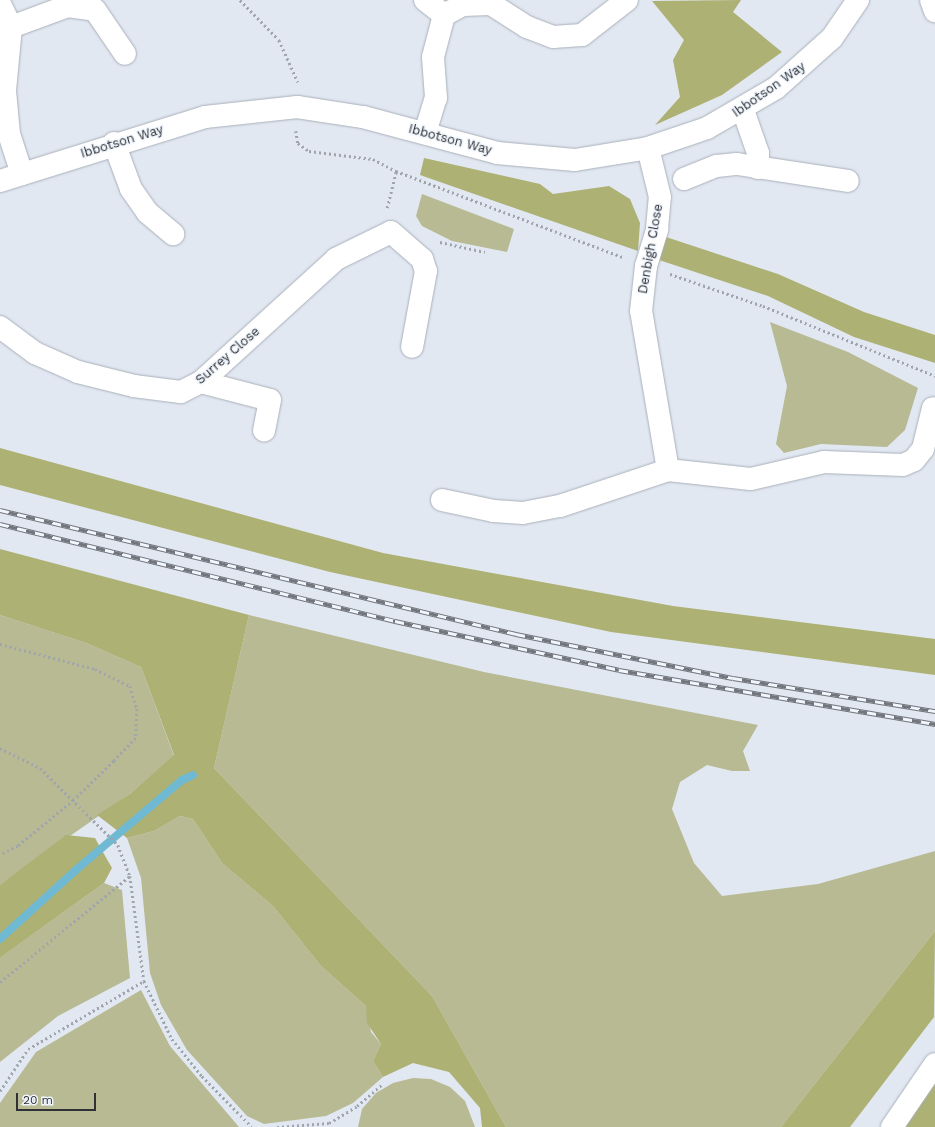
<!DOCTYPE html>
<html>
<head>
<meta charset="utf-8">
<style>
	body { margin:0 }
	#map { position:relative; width:935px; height:1127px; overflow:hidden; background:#e2e8f2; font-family:"Work Sans",sans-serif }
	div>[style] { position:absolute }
	.green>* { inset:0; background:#b7ba92 }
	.forest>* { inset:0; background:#adb174 }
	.stream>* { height:8px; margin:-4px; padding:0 4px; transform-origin:4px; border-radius:4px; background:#6fb9d2 }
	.path>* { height:2.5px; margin-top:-1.25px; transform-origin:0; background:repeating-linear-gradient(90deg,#a0a5ac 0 2px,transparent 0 5px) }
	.roads { filter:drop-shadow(0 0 1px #a9b0b9) drop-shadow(0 0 1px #a9b0b9) }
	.minor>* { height:22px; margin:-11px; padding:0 11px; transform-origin:11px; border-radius:11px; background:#fff }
	.rail>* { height:4.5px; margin-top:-2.25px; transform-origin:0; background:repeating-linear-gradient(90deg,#f0f6fd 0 9px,#72767c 0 18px); box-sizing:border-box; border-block:1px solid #72767c }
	span { translate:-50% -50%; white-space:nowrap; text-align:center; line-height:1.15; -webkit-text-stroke:3px #f0f6fd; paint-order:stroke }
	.street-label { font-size:13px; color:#2f3135 }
	.scale { position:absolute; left:16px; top:1093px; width:80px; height:18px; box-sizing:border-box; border:2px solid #2f3135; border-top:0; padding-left:5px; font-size:12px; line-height:14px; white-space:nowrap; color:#2f3135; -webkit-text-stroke:3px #f0f6fd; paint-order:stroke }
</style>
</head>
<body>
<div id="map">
	<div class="green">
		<i style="clip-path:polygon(422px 194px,514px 229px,507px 252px,452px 241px,422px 226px,416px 216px)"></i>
		<i style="clip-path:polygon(770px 322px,848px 352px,918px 388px,905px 430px,887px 447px,821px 444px,784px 453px,776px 444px,787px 386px)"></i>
		<i style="clip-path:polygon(0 615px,86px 643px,141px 667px,174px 756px,130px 794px,0 885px)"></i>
		<i style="clip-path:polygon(249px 615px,484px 672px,758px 725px,743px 751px,750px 771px,732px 771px,707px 765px,680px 782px,672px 809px,694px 863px,722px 896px,818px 884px,935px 851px,935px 931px,781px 1127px,506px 1127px,432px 996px,214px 768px)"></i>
		<i style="clip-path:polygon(180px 816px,193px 819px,222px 863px,273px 906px,321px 966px,366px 1006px,371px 1032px,381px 1044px,373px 1061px,383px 1077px,353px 1103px,326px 1116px,264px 1124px,247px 1116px,187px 1050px,161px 1005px,150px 973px,141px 878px,127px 838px,154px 831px)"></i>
		<i style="clip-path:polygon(104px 883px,122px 890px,130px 978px,58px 1016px,0 1062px,0 958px)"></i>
		<i style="clip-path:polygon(141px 990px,170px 1046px,239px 1127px,0 1127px,0 1103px,36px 1052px)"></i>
		<i style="clip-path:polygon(413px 1078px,431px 1079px,450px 1087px,465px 1101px,475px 1127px,358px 1127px,362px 1109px,376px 1093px,393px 1083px)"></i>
	</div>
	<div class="forest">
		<i style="clip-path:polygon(741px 0,733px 12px,782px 52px,722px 95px,655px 125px,680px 97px,673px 60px,684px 40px,652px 1px)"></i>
		<i style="clip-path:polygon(424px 158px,540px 184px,553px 194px,609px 186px,630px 199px,640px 223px,638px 251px,420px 175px)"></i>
		<i style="clip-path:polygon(666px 237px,778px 274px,864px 312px,935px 335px,935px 363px,854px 337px,768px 296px,659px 260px)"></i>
		<i style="clip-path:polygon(0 448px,383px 553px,673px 606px,935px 639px,935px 675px,611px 632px,330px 572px,0 485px)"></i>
		<i style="clip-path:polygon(0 549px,249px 615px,214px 768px,432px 996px,506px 1127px,482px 1127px,480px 1108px,449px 1072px,413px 1063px,383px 1077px,373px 1061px,381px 1044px,367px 1023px,366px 1006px,321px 966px,273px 906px,222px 863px,193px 819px,180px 816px,154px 831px,127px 838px,97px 815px,130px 794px,174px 755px,141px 667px,86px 643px,0 615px)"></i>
		<i style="clip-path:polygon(66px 835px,95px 838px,112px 868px,104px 883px,0 958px,0 885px)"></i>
		<i style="clip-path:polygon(935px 931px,934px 1017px,850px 1127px,781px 1127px)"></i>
		<i style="clip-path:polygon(935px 1073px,935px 1127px,891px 1127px)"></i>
	</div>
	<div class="stream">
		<i style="left:0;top:939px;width:104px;rotate:-42.3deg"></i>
		<i style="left:77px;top:869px;width:138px;rotate:-40.3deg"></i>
		<i style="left:182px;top:780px;width:12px;rotate:-24deg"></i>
	</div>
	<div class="path">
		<i style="left:240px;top:0;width:56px;rotate:45.7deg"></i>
		<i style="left:279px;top:40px;width:46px;rotate:65.7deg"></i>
		<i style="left:296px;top:131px;width:12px;rotate:81deg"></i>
		<i style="left:298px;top:143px;width:14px;rotate:36deg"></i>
		<i style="left:309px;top:151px;width:64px;rotate:7.1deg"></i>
		<i style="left:373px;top:159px;width:26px;rotate:28deg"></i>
		<i style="left:396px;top:171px;width:242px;rotate:20.8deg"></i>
		<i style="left:387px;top:208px;width:38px;rotate:-76deg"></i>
		<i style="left:440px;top:242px;width:46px;rotate:12.5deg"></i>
		<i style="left:670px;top:274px;width:98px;rotate:19deg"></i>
		<i style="left:763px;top:306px;width:186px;rotate:22.1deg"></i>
		<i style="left:0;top:644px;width:98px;rotate:14.7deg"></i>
		<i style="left:95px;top:669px;width:39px;rotate:26deg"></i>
		<i style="left:130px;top:686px;width:24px;rotate:73deg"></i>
		<i style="left:137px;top:709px;width:29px;rotate:92deg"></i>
		<i style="left:136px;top:738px;width:32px;rotate:134deg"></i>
		<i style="left:114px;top:761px;width:56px;rotate:135.7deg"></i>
		<i style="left:74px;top:800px;width:72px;rotate:140.6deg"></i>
		<i style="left:18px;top:846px;width:20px;rotate:153deg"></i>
		<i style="left:0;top:748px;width:45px;rotate:26.6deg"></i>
		<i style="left:40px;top:768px;width:110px;rotate:44.6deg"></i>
		<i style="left:118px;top:845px;width:33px;rotate:69deg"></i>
		<i style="left:130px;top:876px;width:106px;rotate:82.4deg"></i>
		<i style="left:144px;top:981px;width:64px;rotate:64.2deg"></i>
		<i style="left:172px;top:1039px;width:48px;rotate:51deg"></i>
		<i style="left:202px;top:1076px;width:71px;rotate:45.6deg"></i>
		<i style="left:0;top:982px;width:168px;rotate:-39.2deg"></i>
		<i style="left:0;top:1091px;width:50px;rotate:-56.3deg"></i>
		<i style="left:28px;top:1049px;width:134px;rotate:-30.4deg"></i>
		<i style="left:277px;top:1127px;width:52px;rotate:-4.4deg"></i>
		<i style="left:329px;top:1123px;width:33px;rotate:-31deg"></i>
		<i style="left:357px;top:1106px;width:33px;rotate:-41deg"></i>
	</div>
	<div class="roads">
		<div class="minor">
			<i style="left:425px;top:0;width:24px;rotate:38deg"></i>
			<i style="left:492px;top:0;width:4px;rotate:104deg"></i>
			<i style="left:491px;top:4px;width:43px;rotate:32.6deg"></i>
			<i style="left:527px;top:27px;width:28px;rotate:21deg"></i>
			<i style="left:553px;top:37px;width:29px;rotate:-4deg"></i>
			<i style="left:582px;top:35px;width:57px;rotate:-37.9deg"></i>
			<i style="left:931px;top:0;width:12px;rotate:70deg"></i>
			<i style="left:0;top:4px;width:25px;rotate:64deg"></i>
			<i style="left:11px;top:27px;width:64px;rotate:95.4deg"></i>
			<i style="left:5px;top:91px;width:43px;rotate:84.7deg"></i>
			<i style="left:9px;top:134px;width:42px;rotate:72deg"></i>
			<i style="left:11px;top:27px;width:61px;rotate:-20.2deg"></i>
			<i style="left:68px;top:6px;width:27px;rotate:8deg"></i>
			<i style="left:95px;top:10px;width:53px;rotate:55.7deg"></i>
			<i style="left:743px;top:110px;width:46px;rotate:70.8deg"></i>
			<i style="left:758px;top:153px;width:15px;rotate:90deg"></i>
			<i style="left:425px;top:133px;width:37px;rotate:-73deg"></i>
			<i style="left:436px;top:98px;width:41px;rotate:-94.2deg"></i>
			<i style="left:433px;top:57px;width:43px;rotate:-75.3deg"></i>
			<i style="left:444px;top:15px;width:21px;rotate:-28deg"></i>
			<i style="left:463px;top:5px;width:28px;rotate:-2deg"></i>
			<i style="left:114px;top:143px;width:49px;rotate:69.7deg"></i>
			<i style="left:131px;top:189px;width:29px;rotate:55deg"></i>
			<i style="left:148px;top:213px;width:33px;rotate:40deg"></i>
			<i style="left:684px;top:179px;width:35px;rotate:-22deg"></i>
			<i style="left:717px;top:166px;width:20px;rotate:-6deg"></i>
			<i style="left:737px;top:164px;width:112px;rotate:8.7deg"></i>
			<i style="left:0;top:181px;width:215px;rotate:-17.3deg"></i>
			<i style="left:205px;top:117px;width:93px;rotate:-6.2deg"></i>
			<i style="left:297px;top:107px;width:67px;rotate:8.6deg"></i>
			<i style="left:363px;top:117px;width:139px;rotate:15deg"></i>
			<i style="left:497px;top:153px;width:78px;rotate:5.1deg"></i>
			<i style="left:575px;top:160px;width:74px;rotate:-9.3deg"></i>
			<i style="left:648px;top:148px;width:62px;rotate:-18.7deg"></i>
			<i style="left:707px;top:128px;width:80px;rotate:-30.1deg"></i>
			<i style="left:776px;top:88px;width:75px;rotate:-41.8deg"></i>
			<i style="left:832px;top:38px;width:46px;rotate:-55.6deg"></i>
			<i style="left:0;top:327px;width:44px;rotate:36.6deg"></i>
			<i style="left:35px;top:353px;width:47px;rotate:23.8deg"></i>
			<i style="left:78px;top:372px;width:58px;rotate:14deg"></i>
			<i style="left:134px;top:386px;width:47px;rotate:7.3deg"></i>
			<i style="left:181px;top:392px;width:22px;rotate:-27deg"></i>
			<i style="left:201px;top:382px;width:183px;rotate:-42.3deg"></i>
			<i style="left:336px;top:259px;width:61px;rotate:-26.1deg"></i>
			<i style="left:391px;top:232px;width:41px;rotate:41.1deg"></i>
			<i style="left:422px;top:259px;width:13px;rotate:72deg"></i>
			<i style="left:426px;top:271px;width:77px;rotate:100.4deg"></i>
			<i style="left:201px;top:382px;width:71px;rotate:14.6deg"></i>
			<i style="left:270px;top:400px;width:31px;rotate:101deg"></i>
			<i style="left:668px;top:470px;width:83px;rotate:6.2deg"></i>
			<i style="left:751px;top:479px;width:75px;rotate:-13.1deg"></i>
			<i style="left:824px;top:462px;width:79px;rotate:2.2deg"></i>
			<i style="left:903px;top:465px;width:12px;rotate:-24deg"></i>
			<i style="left:914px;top:460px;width:14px;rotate:-51deg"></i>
			<i style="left:923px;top:449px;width:42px;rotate:-76.3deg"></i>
			<i style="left:442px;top:500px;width:53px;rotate:11.9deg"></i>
			<i style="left:494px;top:511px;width:29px;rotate:4deg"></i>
			<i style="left:523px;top:513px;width:38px;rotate:-11deg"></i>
			<i style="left:560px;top:506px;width:114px;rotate:-18.4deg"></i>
			<i style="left:668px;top:470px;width:161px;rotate:-99.6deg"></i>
			<i style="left:641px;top:311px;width:45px;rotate:-83.7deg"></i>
			<i style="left:646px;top:266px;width:39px;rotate:-73deg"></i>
			<i style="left:657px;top:229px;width:32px;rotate:-85deg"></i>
			<i style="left:660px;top:197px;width:50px;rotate:-103.8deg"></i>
			<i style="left:892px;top:1127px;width:76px;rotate:-55.7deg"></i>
		</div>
	</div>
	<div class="rail">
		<i style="left:0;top:510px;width:531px;rotate:13.51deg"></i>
		<i style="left:516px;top:634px;width:221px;rotate:11.5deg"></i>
		<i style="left:733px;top:678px;width:205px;rotate:9.3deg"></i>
		<i style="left:0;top:524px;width:407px;rotate:13.8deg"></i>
		<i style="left:395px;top:621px;width:229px;rotate:12.3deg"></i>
		<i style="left:619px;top:670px;width:321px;rotate:9.7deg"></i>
	</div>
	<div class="street-label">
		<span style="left:769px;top:90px;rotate:-35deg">Ibbotson Way</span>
		<span style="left:450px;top:140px;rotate:15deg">Ibbotson Way</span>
		<span style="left:122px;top:142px;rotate:-17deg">Ibbotson Way</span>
		<span style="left:651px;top:249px;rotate:-80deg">Denbigh Close</span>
		<span style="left:228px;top:356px;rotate:-41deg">Surrey Close</span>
	</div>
	<div class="scale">20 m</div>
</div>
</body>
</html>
